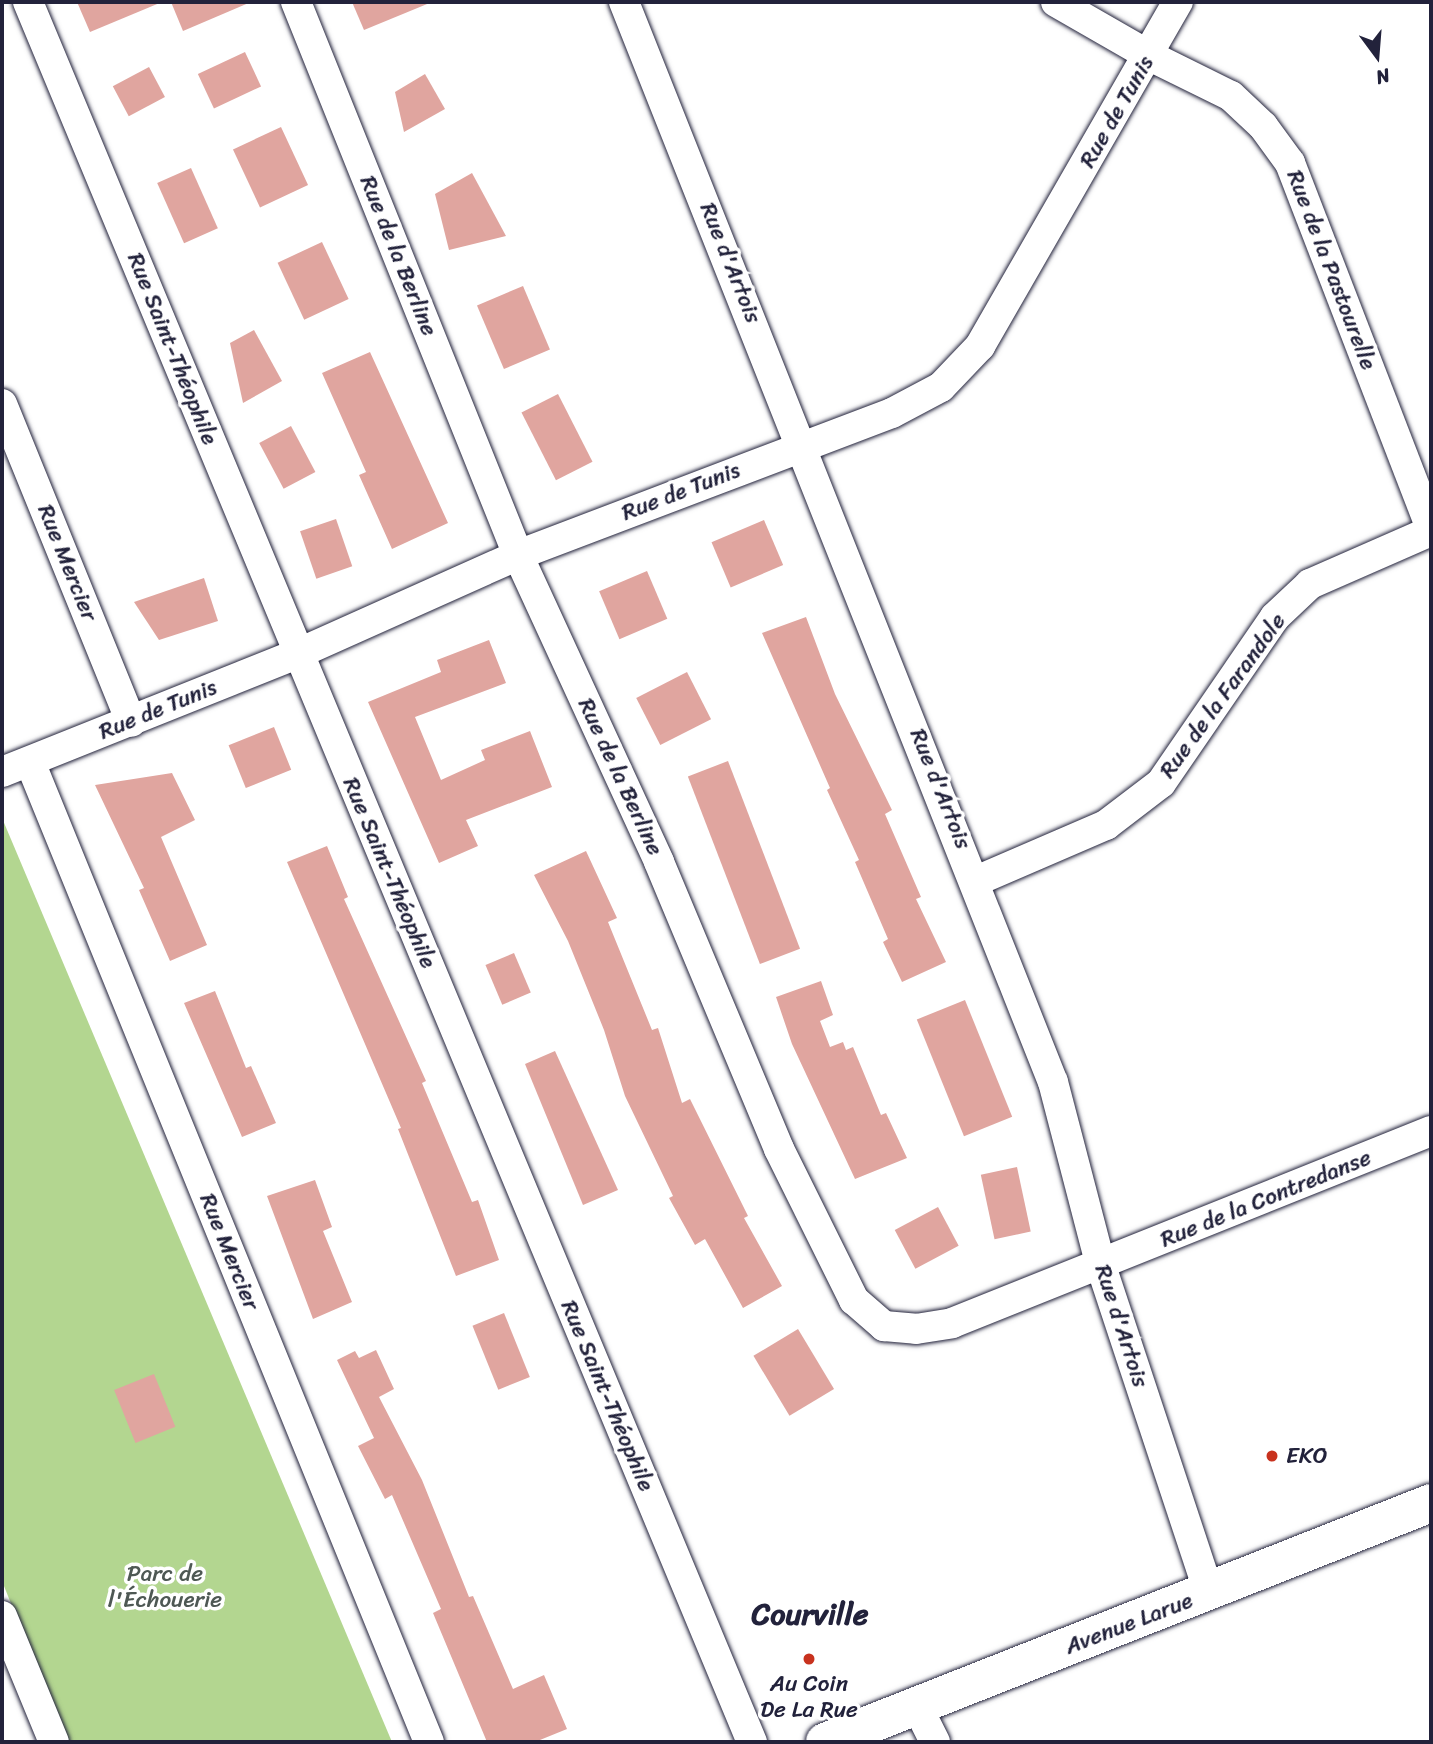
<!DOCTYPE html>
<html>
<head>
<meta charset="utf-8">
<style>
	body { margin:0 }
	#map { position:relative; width:1433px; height:1744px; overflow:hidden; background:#fff; font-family:Sriracha,sans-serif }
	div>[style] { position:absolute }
	.green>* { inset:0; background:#b3d690 }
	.building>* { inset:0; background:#e0a59f; transform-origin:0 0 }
	.roads { filter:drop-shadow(0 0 2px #22223b) drop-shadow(0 0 2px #22223b) }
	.street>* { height:30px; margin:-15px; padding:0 15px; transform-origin:15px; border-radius:15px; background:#fff }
	.secondary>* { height:38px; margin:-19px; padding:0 19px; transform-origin:19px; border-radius:19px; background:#fff }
	.dots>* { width:19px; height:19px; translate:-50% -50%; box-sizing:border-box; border:4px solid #fff; border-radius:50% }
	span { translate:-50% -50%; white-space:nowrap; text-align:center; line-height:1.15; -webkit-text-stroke:7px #fff; paint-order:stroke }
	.street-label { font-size:23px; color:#22223b }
	.poi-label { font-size:23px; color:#22223b }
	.left { translate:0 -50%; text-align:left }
	.park-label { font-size:23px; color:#4e5854 }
	.district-label { font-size:30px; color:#22223b; font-weight:700 }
	.frame { position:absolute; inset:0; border:4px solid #22223b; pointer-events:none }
	.north { position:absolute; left:1342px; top:21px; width:70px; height:70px; -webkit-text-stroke:5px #fff; paint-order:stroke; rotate:164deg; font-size:19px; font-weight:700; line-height:28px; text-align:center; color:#22223b }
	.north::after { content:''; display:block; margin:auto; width:24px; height:32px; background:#22223b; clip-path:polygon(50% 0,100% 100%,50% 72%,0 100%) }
</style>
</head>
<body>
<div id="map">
	<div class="green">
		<i style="clip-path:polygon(2px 818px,392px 1742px,66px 1742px,2px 1581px)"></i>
	</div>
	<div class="building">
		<i style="clip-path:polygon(77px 2px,162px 2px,90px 32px)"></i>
		<i style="clip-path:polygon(171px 2px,251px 2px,183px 31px)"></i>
		<i style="clip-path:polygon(352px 2px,432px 2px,364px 30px)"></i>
		<i style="left:245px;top:52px;width:38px;height:52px;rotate:65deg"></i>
		<i style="left:149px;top:67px;width:34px;height:41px;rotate:62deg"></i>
		<i style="clip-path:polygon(425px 74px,445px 109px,404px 132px,395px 92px)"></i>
		<i style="left:281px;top:127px;width:64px;height:53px;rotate:65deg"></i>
		<i style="left:191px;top:168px;width:66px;height:37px;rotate:66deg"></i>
		<i style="clip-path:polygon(472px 173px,506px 236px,449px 250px,435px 194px)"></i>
		<i style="left:322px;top:242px;width:63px;height:49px;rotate:65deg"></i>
		<i style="left:523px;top:286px;width:69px;height:50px;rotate:67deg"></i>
		<i style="clip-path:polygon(254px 330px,282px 381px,243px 403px,230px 343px)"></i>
		<i style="clip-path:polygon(370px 352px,448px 523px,392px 549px,359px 475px,366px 472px,322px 373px)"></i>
		<i style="left:558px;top:394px;width:76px;height:41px;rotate:63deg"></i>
		<i style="left:291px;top:426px;width:52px;height:36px;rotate:62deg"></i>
		<i style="left:336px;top:519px;width:50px;height:38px;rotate:71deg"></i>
		<i style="left:764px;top:520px;width:49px;height:57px;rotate:67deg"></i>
		<i style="left:647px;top:571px;width:52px;height:52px;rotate:67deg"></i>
		<i style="clip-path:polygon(204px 578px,218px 621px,159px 640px,134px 602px)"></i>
		<i style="clip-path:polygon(806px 617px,835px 694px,892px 810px,885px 814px,921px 897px,916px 899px,946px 962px,902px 982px,883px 942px,888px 939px,855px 862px,859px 860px,827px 790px,830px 788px,762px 633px)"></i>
		<i style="clip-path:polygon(489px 640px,506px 683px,415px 717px,441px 780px,485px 760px,481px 750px,530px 731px,552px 787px,466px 820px,478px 846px,439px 863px,368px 702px,441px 672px,437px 660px)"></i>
		<i style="left:687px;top:672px;width:53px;height:57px;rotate:63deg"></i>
		<i style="left:274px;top:727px;width:46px;height:49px;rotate:68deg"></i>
		<i style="left:728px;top:761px;width:201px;height:43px;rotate:69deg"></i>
		<i style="clip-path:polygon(172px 773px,195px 820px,161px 837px,207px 945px,170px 961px,139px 890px,144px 888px,95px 785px)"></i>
		<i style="clip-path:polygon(327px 846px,348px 897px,344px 899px,426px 1081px,422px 1083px,472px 1202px,478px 1200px,499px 1260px,456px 1276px,398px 1129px,401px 1128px,287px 862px)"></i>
		<i style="clip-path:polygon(586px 851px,617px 918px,608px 922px,652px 1030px,658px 1028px,682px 1103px,690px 1099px,748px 1216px,744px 1218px,782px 1286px,743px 1308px,705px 1239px,695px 1245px,669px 1198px,673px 1196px,625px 1096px,604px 1030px,568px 941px,534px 875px)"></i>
		<i style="left:514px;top:953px;width:43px;height:31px;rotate:67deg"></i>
		<i style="clip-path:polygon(821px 981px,833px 1015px,820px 1021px,830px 1047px,843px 1042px,846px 1050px,853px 1047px,881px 1115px,886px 1113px,907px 1158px,855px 1179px,792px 1044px,776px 997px)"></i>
		<i style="clip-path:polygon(215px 991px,246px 1068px,251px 1066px,276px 1123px,242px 1137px,184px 1003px)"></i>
		<i style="left:965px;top:1000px;width:126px;height:52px;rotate:68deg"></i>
		<i style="clip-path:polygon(555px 1051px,618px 1190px,583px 1205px,525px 1064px)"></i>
		<i style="left:1017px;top:1167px;width:66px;height:37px;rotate:78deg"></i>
		<i style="clip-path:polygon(315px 1180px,332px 1227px,323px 1231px,352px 1302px,313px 1319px,267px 1196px)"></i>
		<i style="left:938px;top:1207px;width:44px;height:49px;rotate:62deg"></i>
		<i style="left:504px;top:1313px;width:69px;height:34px;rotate:68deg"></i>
		<i style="left:798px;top:1329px;width:70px;height:52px;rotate:59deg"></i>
		<i style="clip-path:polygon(376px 1350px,394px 1389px,379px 1397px,422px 1480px,469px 1597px,473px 1596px,513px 1689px,544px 1675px,567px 1729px,535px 1742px,487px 1742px,433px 1613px,441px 1609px,392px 1495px,385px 1499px,358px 1446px,374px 1438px,337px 1360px,355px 1351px,359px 1358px)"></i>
		<i style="left:154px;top:1374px;width:57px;height:43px;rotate:68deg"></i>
	</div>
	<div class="roads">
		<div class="street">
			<i style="left:28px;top:2px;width:1885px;rotate:67.41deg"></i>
			<i style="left:296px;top:2px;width:596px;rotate:68.13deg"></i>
			<i style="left:518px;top:555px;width:338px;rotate:65.3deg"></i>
			<i style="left:659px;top:862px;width:311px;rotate:67.3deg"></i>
			<i style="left:779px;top:1149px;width:169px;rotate:63.6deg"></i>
			<i style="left:854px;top:1300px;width:40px;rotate:41deg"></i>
			<i style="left:884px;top:1326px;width:32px;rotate:5deg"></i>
			<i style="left:916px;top:1329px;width:36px;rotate:-9deg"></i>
			<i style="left:952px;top:1323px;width:516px;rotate:-21.84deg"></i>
			<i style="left:624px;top:2px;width:1162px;rotate:68.34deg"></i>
			<i style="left:1053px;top:1082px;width:190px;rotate:75.4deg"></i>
			<i style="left:1101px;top:1266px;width:344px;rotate:71.7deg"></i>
			<i style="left:1056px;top:2px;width:108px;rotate:29.9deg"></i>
			<i style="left:1150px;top:56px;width:90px;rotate:26.3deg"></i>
			<i style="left:1231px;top:96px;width:44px;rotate:43.2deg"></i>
			<i style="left:1263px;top:126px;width:46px;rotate:53.9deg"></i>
			<i style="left:1290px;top:163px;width:391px;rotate:68.9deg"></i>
			<i style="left:2px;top:404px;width:343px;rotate:67.9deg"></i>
			<i style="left:30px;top:762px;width:1058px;rotate:67.85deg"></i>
			<i style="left:2px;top:772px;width:318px;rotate:-21.8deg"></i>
			<i style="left:297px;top:654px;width:242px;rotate:-24.1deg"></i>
			<i style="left:518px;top:555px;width:400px;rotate:-20.8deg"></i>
			<i style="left:892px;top:413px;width:55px;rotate:-28deg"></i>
			<i style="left:941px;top:387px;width:57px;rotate:-46.4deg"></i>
			<i style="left:980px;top:346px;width:397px;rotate:-60.1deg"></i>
			<i style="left:976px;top:881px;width:142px;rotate:-23.3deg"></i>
			<i style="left:1106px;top:825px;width:69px;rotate:-37.4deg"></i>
			<i style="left:1161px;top:783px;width:201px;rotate:-55.5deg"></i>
			<i style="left:1275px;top:617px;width:48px;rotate:-43.3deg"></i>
			<i style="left:1310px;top:584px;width:132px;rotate:-23.7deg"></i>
			<i style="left:2px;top:1616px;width:136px;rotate:67.6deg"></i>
			<i style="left:917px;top:1706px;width:40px;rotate:63.4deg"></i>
		</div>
		<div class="secondary">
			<i style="left:825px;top:1742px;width:651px;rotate:-21.52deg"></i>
		</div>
	</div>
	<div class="dots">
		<i style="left:1272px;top:1456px;background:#c8321e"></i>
		<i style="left:809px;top:1659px;background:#c8321e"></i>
	</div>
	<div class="street-label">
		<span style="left:1117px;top:112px;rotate:-60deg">Rue de Tunis</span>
		<span style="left:398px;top:256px;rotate:68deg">Rue de la Berline</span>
		<span style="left:730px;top:263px;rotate:68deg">Rue d'Artois</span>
		<span style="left:1331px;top:270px;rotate:69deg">Rue de la Pastourelle</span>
		<span style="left:172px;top:349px;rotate:68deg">Rue Saint-Théophile</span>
		<span style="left:681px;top:492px;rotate:-21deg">Rue de Tunis</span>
		<span style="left:67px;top:563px;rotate:68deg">Rue Mercier</span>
		<span style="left:1223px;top:696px;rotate:-54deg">Rue de la Farandole</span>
		<span style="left:158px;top:710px;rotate:-22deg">Rue de Tunis</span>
		<span style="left:620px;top:777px;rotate:65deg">Rue de la Berline</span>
		<span style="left:940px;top:789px;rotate:68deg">Rue d'Artois</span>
		<span style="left:389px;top:873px;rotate:67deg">Rue Saint-Théophile</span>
		<span style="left:1266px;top:1199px;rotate:-22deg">Rue de la Contredanse</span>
		<span style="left:229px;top:1252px;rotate:68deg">Rue Mercier</span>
		<span style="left:1121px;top:1326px;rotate:72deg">Rue d'Artois</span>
		<span style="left:607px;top:1396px;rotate:67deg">Rue Saint-Théophile</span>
		<span style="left:1129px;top:1624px;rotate:-21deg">Avenue Larue</span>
	</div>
	<div class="poi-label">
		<span class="left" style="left:1286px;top:1456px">EKO</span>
		<span style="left:809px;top:1697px">Au Coin<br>De La Rue</span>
	</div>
	<div class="park-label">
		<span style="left:165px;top:1587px">Parc de<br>l'Échouerie</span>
	</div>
	<div class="district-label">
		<span style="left:810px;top:1614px">Courville</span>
	</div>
	<div class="frame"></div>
	<div class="north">N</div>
</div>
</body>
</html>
